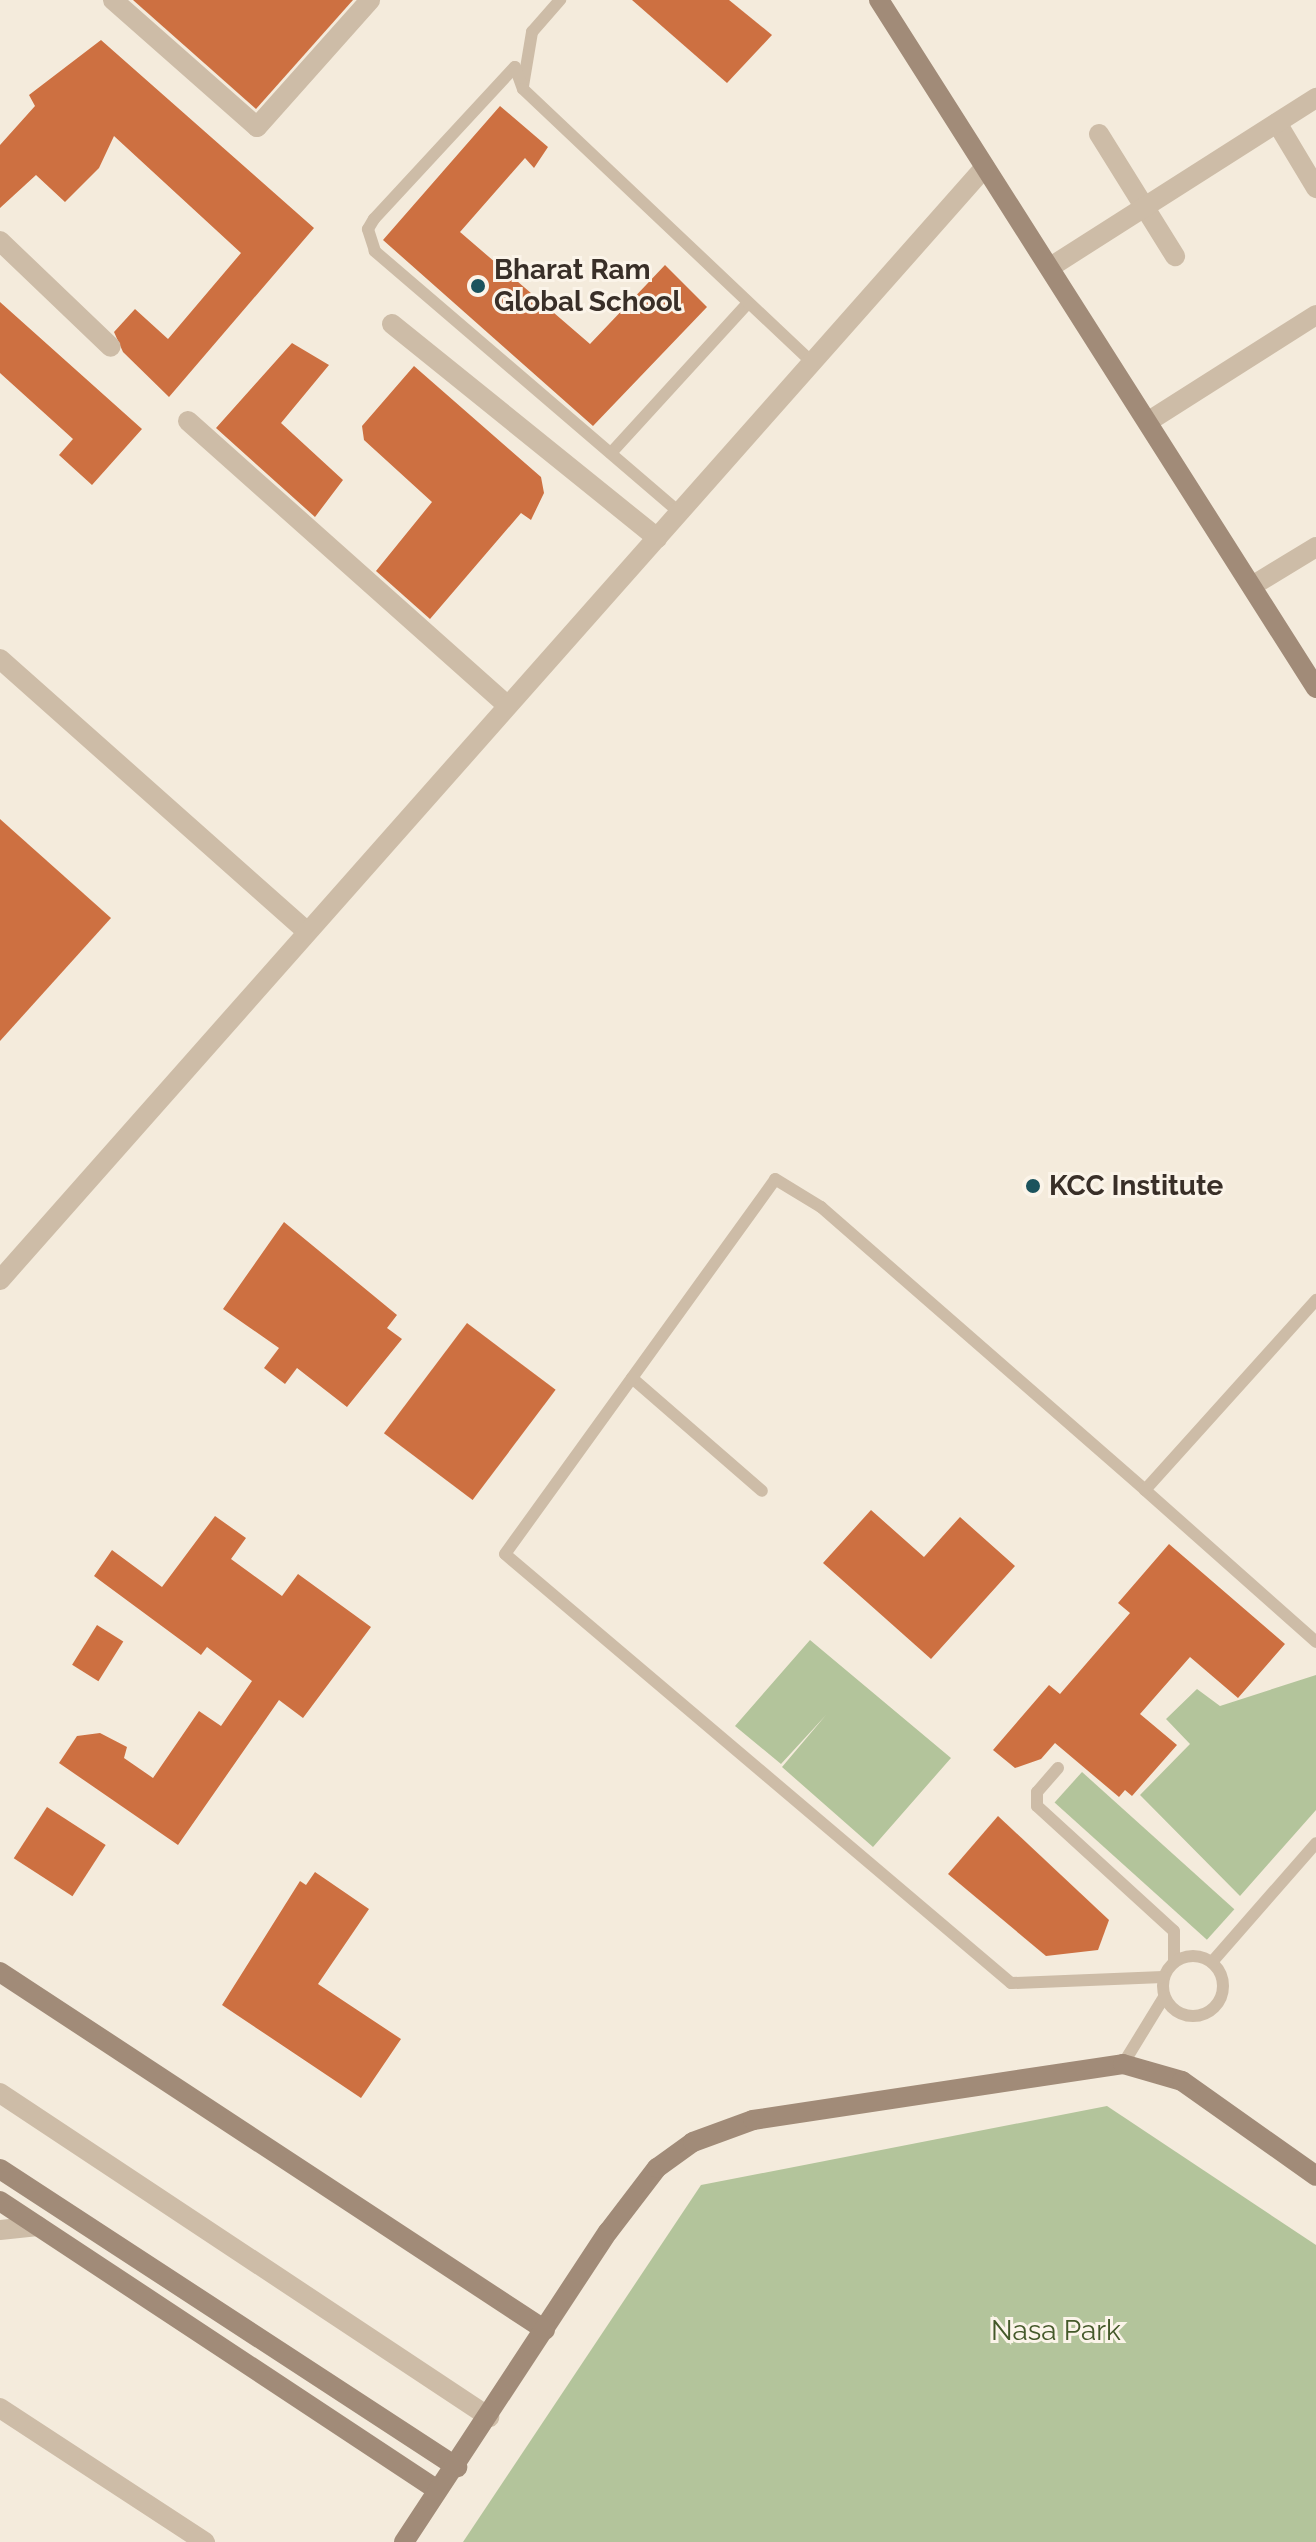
<!DOCTYPE html>
<html>
<head>
<meta charset="utf-8">
<style>
	body { margin:0 }
	#map { position:relative; width:1316px; height:2542px; overflow:hidden; background:#f4ebdc; font-family:Raleway,sans-serif }
	div>[style] { position:absolute }
	.green>* { inset:0; background:#b3c49b; transform-origin:0 0 }
	.building>* { inset:0; background:#cd7041; transform-origin:0 0 }
	.lane>* { height:12px; margin:-6px; padding:0 6px; transform-origin:6px; border-radius:6px; background:#cdbca7 }
	.lane>.ring { margin:-6px; padding:0; box-sizing:content-box; background:none; border:12px solid #cdbca7; border-radius:50% }
	.street>* { height:20px; margin:-10px; padding:0 10px; transform-origin:10px; border-radius:10px; background:#cdbca7 }
	.secondary>* { height:20px; margin:-10px; padding:0 10px; transform-origin:10px; border-radius:10px; background:#a18b78 }
	.dots>* { width:22px; height:22px; translate:-50% -50%; box-sizing:border-box; border:4px solid #fbf4e9; border-radius:50% }
	span { translate:-50% -50%; white-space:nowrap; text-align:center; line-height:1.15; -webkit-text-stroke:6px #fbf4e9; paint-order:stroke }
	.poi-label { font-size:28px; color:#392f28; font-weight:700 }
	.left { translate:0 -50%; text-align:left }
	.park-label { font-size:28px; color:#44592a }
</style>
</head>
<body>
<div id="map">
	<div class="green">
		<i style="clip-path:polygon(810px 1640px,951px 1758px,873px 1847px,782px 1767px,826px 1715px,781px 1764px,735px 1726px)"></i>
		<i style="clip-path:polygon(1316px 1675px,1316px 1810px,1240px 1896px,1140px 1795px,1190px 1744px,1166px 1719px,1197px 1689px,1220px 1706px)"></i>
		<i style="left:1082px;top:1772px;width:205px;height:41px;rotate:42deg"></i>
		<i style="clip-path:polygon(1107px 2106px,1316px 2245px,1316px 2542px,463px 2542px,701px 2185px)"></i>
	</div>
	<div class="building">
		<i style="clip-path:polygon(133px 0,353px 0,256px 109px)"></i>
		<i style="clip-path:polygon(632px 0,729px 0,772px 35px,727px 83px)"></i>
		<i style="clip-path:polygon(101px 40px,314px 228px,169px 397px,123px 352px,114px 332px,135px 309px,168px 339px,241px 253px,114px 136px,99px 168px,65px 202px,36px 175px,0 208px,0 145px,35px 106px,29px 95px)"></i>
		<i style="clip-path:polygon(500px 106px,548px 147px,534px 168px,525px 158px,460px 232px,590px 344px,665px 265px,707px 307px,593px 426px,383px 240px)"></i>
		<i style="clip-path:polygon(0 302px,142px 429px,92px 485px,59px 455px,73px 439px,0 373px)"></i>
		<i style="clip-path:polygon(292px 343px,329px 365px,281px 423px,343px 480px,315px 517px,216px 428px)"></i>
		<i style="clip-path:polygon(414px 366px,541px 477px,544px 493px,531px 520px,521px 513px,430px 619px,376px 571px,432px 502px,364px 440px,362px 426px)"></i>
		<i style="clip-path:polygon(0 819px,111px 918px,0 1041px)"></i>
		<i style="clip-path:polygon(284px 1222px,397px 1315px,387px 1328px,402px 1339px,347px 1407px,297px 1368px,285px 1384px,264px 1368px,279px 1348px,223px 1309px)"></i>
		<i style="left:467px;top:1323px;width:111px;height:138px;rotate:37deg"></i>
		<i style="clip-path:polygon(871px 1510px,924px 1557px,960px 1517px,1015px 1566px,931px 1659px,823px 1563px)"></i>
		<i style="clip-path:polygon(215px 1516px,246px 1538px,231px 1559px,282px 1596px,298px 1574px,371px 1627px,303px 1718px,279px 1700px,178px 1845px,59px 1763px,77px 1736px,100px 1733px,127px 1747px,124px 1758px,153px 1778px,199px 1711px,221px 1726px,252px 1681px,207px 1647px,201px 1655px,94px 1576px,112px 1550px,162px 1587px)"></i>
		<i style="clip-path:polygon(1169px 1544px,1285px 1644px,1238px 1698px,1190px 1657px,1140px 1714px,1177px 1745px,1132px 1796px,1125px 1790px,1119px 1797px,1055px 1743px,1041px 1759px,1015px 1768px,993px 1750px,1049px 1685px,1060px 1694px,1130px 1613px,1118px 1603px)"></i>
		<i style="left:97px;top:1625px;width:31px;height:47px;rotate:32deg"></i>
		<i style="left:47px;top:1807px;width:70px;height:61px;rotate:33deg"></i>
		<i style="clip-path:polygon(998px 1816px,1109px 1920px,1098px 1950px,1046px 1956px,948px 1874px)"></i>
		<i style="clip-path:polygon(315px 1872px,369px 1909px,318px 1984px,401px 2039px,361px 2098px,222px 2005px,300px 1881px,306px 1885px)"></i>
	</div>
	<div class="lane">
		<i style="left:523px;top:86px;width:55px;rotate:-80.5deg"></i>
		<i style="left:532px;top:32px;width:43px;rotate:-48.8deg"></i>
		<i style="left:611px;top:453px;width:202px;rotate:-47.6deg"></i>
		<i style="left:679px;top:512px;width:401px;rotate:-139.4deg"></i>
		<i style="left:375px;top:251px;width:23px;rotate:-108deg"></i>
		<i style="left:368px;top:229px;width:12px;rotate:-59deg"></i>
		<i style="left:374px;top:219px;width:207px;rotate:-47.2deg"></i>
		<i style="left:515px;top:67px;width:23px;rotate:70deg"></i>
		<i style="left:523px;top:89px;width:398px;rotate:43.4deg"></i>
		<i style="left:632px;top:1378px;width:172px;rotate:41deg"></i>
		<i style="left:1145px;top:1490px;width:229px;rotate:41.6deg"></i>
		<i style="left:1058px;top:1768px;width:32px;rotate:131deg"></i>
		<i style="left:1037px;top:1792px;width:14px;rotate:90deg"></i>
		<i style="left:1037px;top:1806px;width:185px;rotate:42.4deg"></i>
		<i style="left:1174px;top:1931px;width:30px;rotate:90deg"></i>
		<i class="ring" style="left:1163px;top:1956px;width:48px;height:48px"></i>
		<i style="left:1212px;top:1962px;width:158px;rotate:-48.8deg"></i>
		<i style="left:1163px;top:1977px;width:152px;rotate:177.7deg"></i>
		<i style="left:1011px;top:1983px;width:663px;rotate:-139.71deg"></i>
		<i style="left:505px;top:1554px;width:462px;rotate:-54.2deg"></i>
		<i style="left:775px;top:1179px;width:54px;rotate:31.3deg"></i>
		<i style="left:821px;top:1207px;width:430px;rotate:41.1deg"></i>
		<i style="left:1145px;top:1490px;width:256px;rotate:-48deg"></i>
		<i style="left:1123px;top:2064px;width:79px;rotate:-58.5deg"></i>
	</div>
	<div class="street">
		<i style="left:113px;top:0;width:192px;rotate:41.4deg"></i>
		<i style="left:257px;top:127px;width:170px;rotate:-48.3deg"></i>
		<i style="left:1277px;top:123px;width:76px;rotate:59deg"></i>
		<i style="left:1099px;top:134px;width:144px;rotate:58.1deg"></i>
		<i style="left:0;top:241px;width:153px;rotate:43.7deg"></i>
		<i style="left:1052px;top:266px;width:313px;rotate:-32.5deg"></i>
		<i style="left:392px;top:324px;width:341px;rotate:38.9deg"></i>
		<i style="left:188px;top:421px;width:424px;rotate:41.7deg"></i>
		<i style="left:1149px;top:421px;width:198px;rotate:-32.4deg"></i>
		<i style="left:1252px;top:586px;width:75px;rotate:-31.4deg"></i>
		<i style="left:0;top:659px;width:407px;rotate:41.6deg"></i>
		<i style="left:0;top:1280px;width:1486px;rotate:-48.49deg"></i>
		<i style="left:0;top:2093px;width:587px;rotate:33.53deg"></i>
		<i style="left:0;top:2230px;width:38px;rotate:-6deg"></i>
		<i style="left:0;top:2408px;width:245px;rotate:33.2deg"></i>
	</div>
	<div class="secondary">
		<i style="left:879px;top:0;width:815px;rotate:57.58deg"></i>
		<i style="left:0;top:1972px;width:652px;rotate:33.3deg"></i>
		<i style="left:0;top:2169px;width:546px;rotate:33.11deg"></i>
		<i style="left:0;top:2201px;width:523px;rotate:33.45deg"></i>
		<i style="left:404px;top:2542px;width:371px;rotate:-56.7deg"></i>
		<i style="left:608px;top:2232px;width:81px;rotate:-52.6deg"></i>
		<i style="left:657px;top:2168px;width:44px;rotate:-35.8deg"></i>
		<i style="left:693px;top:2142px;width:64px;rotate:-20.1deg"></i>
		<i style="left:753px;top:2120px;width:374px;rotate:-8.6deg"></i>
		<i style="left:1123px;top:2064px;width:61px;rotate:16.1deg"></i>
		<i style="left:1182px;top:2081px;width:164px;rotate:35.3deg"></i>
	</div>
	<div class="dots">
		<i style="left:478px;top:286px;background:#1b535d"></i>
		<i style="left:1033px;top:1186px;background:#1b535d"></i>
	</div>
	<div class="poi-label">
		<span class="left" style="left:494px;top:286px">Bharat Ram<br>Global School</span>
		<span class="left" style="left:1049px;top:1186px">KCC Institute</span>
	</div>
	<div class="park-label">
		<span style="left:1056px;top:2331px">Nasa Park</span>
	</div>
</div>
</body>
</html>
